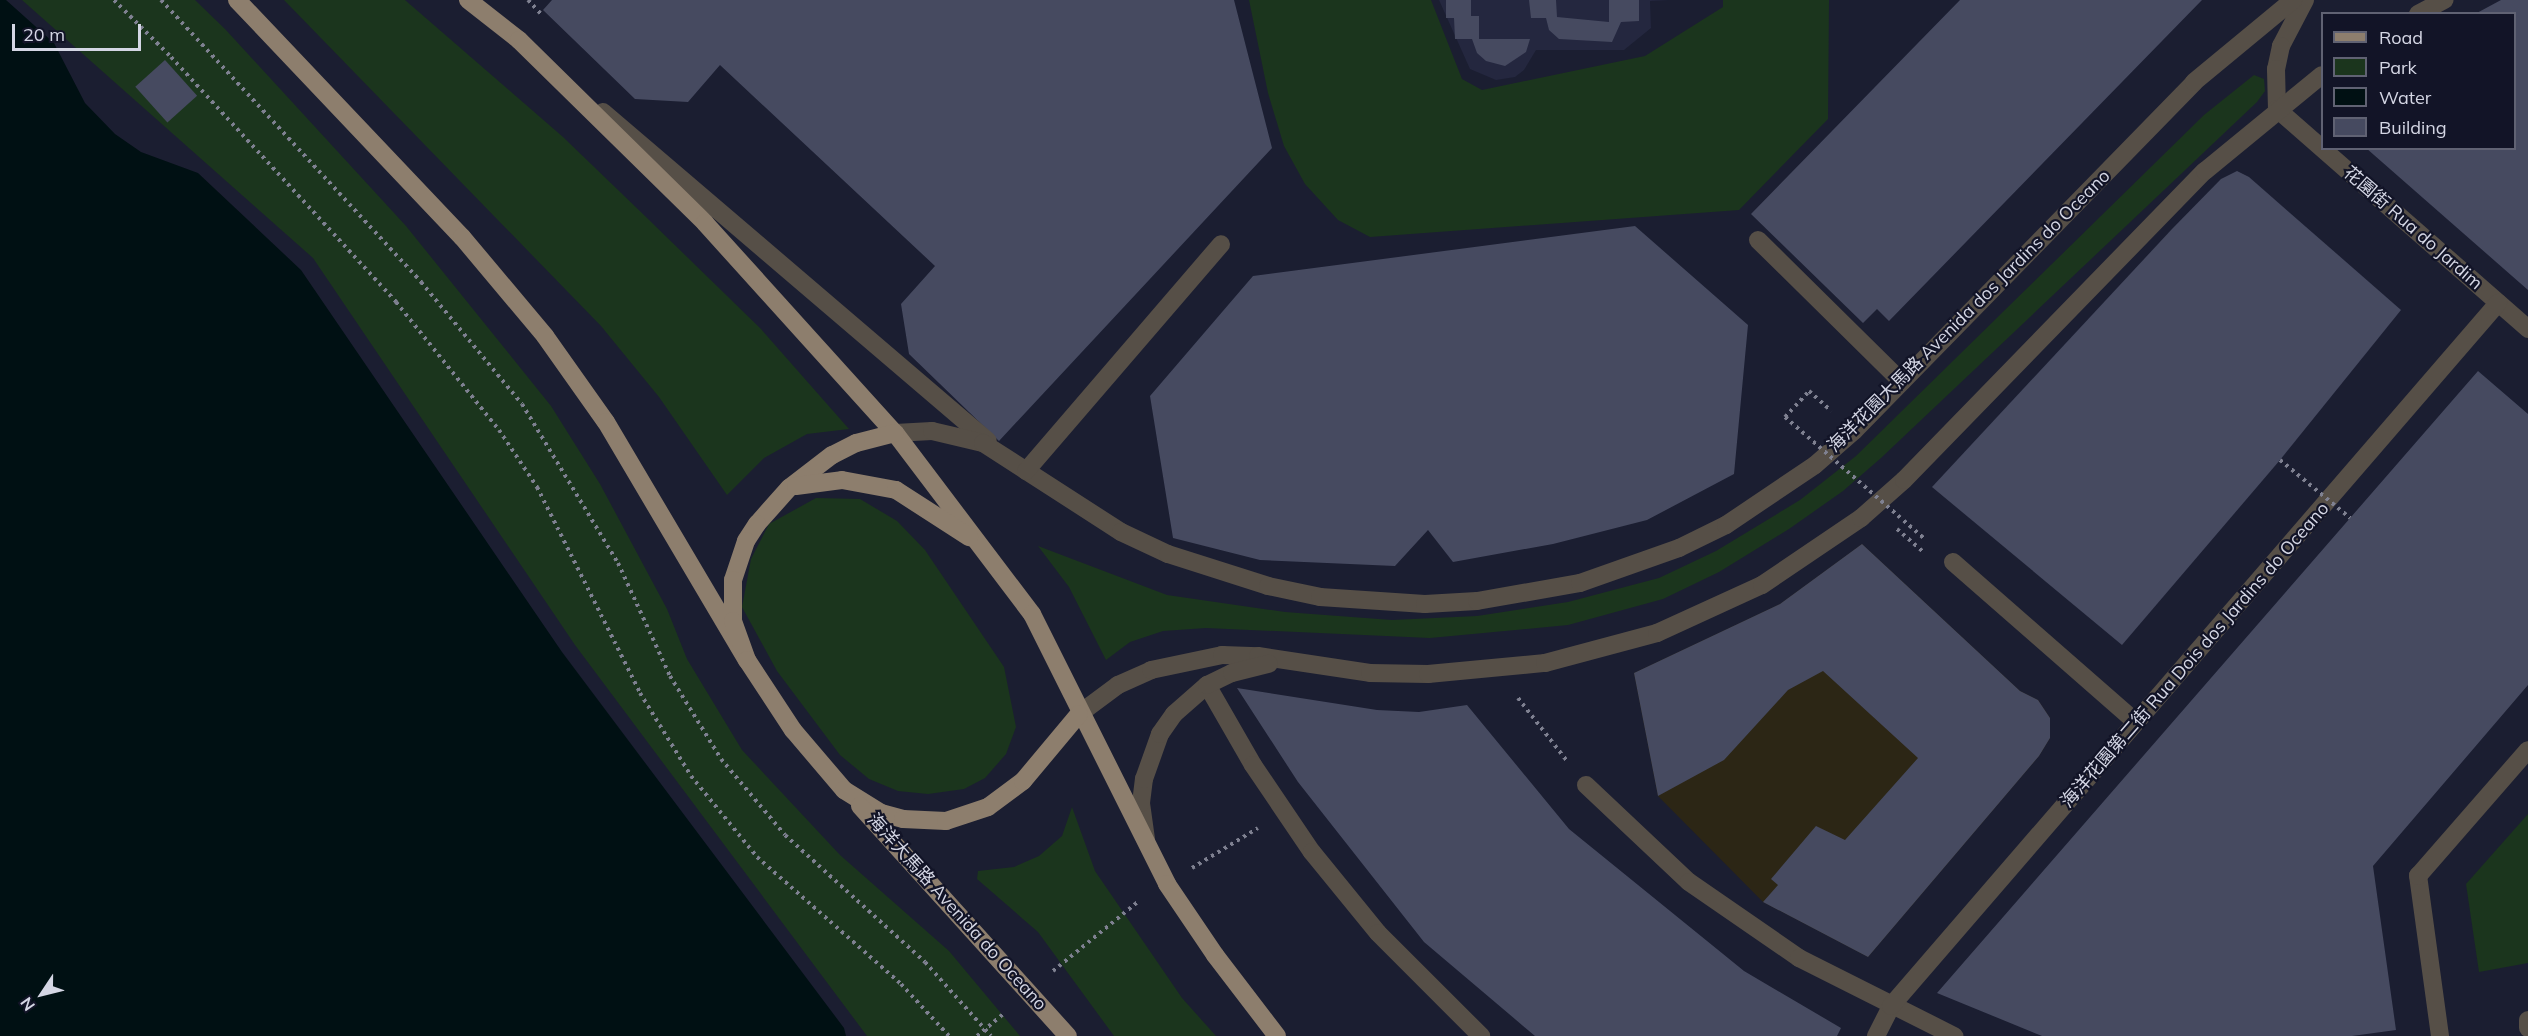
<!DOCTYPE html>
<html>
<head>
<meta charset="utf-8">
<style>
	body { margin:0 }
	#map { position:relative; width:2528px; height:1036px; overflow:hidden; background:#1b1e31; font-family:Mulish,"Noto Sans SC",sans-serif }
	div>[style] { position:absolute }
	.built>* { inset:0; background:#24273f }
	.education>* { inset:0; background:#2c2615 }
	.green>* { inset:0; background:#1b351d }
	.water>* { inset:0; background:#001013 }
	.building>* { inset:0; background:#464a60; transform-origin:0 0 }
	.path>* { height:4px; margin-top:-2px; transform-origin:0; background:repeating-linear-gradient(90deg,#7f8191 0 3px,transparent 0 7.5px) }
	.minor>* { height:18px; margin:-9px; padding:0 9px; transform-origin:9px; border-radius:9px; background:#564f47 }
	.major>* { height:18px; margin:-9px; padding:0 9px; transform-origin:9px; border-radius:9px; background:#8d7e6d }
	.path-bridge>* { height:4px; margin-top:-2px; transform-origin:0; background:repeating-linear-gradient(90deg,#7f8191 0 3px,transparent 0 7.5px) }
	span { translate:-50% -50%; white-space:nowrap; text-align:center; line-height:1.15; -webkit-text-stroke:4.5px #121427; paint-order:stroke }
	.street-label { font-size:18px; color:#d4d6e4 }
	.legend { position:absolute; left:2321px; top:12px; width:195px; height:138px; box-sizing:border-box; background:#121427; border:2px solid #606273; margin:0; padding:8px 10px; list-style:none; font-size:18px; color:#d4d6e4 }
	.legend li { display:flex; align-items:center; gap:12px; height:30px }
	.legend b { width:30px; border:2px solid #606273 }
	.north { position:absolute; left:12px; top:964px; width:60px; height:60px; -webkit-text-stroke:4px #121427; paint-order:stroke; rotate:235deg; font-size:16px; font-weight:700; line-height:24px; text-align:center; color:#d4d6e4 }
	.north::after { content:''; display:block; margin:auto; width:21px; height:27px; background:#d4d6e4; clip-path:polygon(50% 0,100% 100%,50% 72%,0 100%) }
	.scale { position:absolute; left:12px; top:24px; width:129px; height:27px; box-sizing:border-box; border:3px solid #d4d6e4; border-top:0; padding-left:8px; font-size:18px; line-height:21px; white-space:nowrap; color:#d4d6e4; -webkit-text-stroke:4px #121427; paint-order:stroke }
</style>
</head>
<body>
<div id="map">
	<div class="built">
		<i style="clip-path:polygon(1439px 0,1669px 0,1650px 1px,1651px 28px,1624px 50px,1536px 50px,1524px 70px,1515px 77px,1496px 80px,1470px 69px)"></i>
	</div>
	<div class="education">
		<i style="clip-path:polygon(1862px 544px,2020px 691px,2038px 700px,2050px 718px,2050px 738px,2039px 756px,1868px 957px,1763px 902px,1658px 796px,1634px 673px,1780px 604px)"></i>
	</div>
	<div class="green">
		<i style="clip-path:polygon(22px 0,195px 0,225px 29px,406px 226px,551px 406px,600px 484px,667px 609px,687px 659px,742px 750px,840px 855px,949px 951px,1020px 1036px,867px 1036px,575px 645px,313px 258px)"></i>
		<i style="clip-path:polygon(284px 0,405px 0,563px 137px,645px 216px,761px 329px,849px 429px,807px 434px,764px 458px,727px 495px,659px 397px,601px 326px)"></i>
		<i style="clip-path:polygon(1249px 0,1431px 0,1462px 79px,1482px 90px,1645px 56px,1723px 7px,1723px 0,1829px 0,1828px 119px,1739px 210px,1370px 237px,1338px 220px,1305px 184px,1284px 146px,1268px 93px)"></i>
		<i style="clip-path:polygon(2254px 75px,2264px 79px,2265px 91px,2257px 102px,1881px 458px,1843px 491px,1789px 529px,1719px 572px,1663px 599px,1568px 625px,1430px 638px,1206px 628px,1163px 631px,1130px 642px,1106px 660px,1069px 587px,1038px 546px,1167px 595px,1285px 612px,1392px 620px,1477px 616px,1568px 602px,1659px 578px,1716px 551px,1800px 500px,1856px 456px,2204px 115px)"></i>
		<i style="clip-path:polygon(816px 498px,860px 499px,897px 521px,925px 550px,1004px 667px,1016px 727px,1006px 754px,985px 778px,964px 789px,928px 794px,898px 791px,869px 779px,840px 755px,777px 671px,742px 607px,751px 559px,769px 524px)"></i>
		<i style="clip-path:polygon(1072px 807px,1095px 871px,1182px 998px,1216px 1036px,1114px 1036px,1038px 932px,977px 879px,978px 871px,1014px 867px,1039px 856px,1062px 836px)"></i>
		<i style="clip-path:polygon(2528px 814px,2528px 963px,2479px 972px,2466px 884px)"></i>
	</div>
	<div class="water">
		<i style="clip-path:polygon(0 0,6px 0,54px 43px,85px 103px,115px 134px,141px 152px,198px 173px,301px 270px,562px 652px,844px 1028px,846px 1036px,0 1036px)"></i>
	</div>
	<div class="building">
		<i style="clip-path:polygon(552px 0,1234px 0,1272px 148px,999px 441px,909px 354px,901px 304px,935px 266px,720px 65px,688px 102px,635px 99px,543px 10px)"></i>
		<i style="clip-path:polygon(1446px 0,1471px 0,1471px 16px,1479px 16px,1479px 39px,1530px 39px,1526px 52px,1505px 66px,1486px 61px,1477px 53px,1472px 39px,1455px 39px,1454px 18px,1446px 18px)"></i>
		<i style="clip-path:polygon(1529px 0,1556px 0,1557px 17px,1609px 22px,1609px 0,1639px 0,1639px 21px,1621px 22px,1612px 42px,1559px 39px,1549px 30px,1546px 18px,1531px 18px)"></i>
		<i style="clip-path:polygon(1960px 0,2202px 0,1889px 321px,1877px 309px,1863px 323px,1751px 214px)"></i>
		<i style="clip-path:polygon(2501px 0,2528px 0,2528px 290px,2366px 148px,2514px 148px,2514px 14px,2475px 14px)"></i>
		<i style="left:165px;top:60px;width:48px;height:40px;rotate:48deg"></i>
		<i style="clip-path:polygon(2237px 171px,2249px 177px,2401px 310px,2280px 460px,2122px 645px,1932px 487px,2172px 229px,2221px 179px)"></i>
		<i style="clip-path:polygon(1635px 226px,1748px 325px,1734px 474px,1647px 520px,1553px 544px,1453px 562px,1428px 530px,1395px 566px,1260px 560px,1173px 538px,1150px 396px,1253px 276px)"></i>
		<i style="clip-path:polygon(2478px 371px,2528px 414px,2528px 685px,2373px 866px,2396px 1030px,2352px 1036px,2042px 1036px,1937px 993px)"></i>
		<i style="clip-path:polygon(1862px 544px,2020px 691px,2038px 700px,2050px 718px,2050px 738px,2039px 756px,1868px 957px,1763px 902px,1778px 885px,1771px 879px,1816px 826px,1845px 840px,1918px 758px,1823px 671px,1788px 690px,1724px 760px,1658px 796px,1634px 673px,1780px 604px)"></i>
		<i style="clip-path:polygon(1237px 688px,1377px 710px,1419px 712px,1467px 705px,1569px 829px,1744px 971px,1841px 1028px,1837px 1036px,1535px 1036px,1424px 942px,1298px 782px)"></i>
	</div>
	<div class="path">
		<i style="left:114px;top:0;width:81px;rotate:45deg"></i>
		<i style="left:171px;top:57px;width:333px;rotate:47.4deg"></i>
		<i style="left:396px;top:302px;width:164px;rotate:51.2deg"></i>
		<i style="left:499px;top:430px;width:69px;rotate:56.3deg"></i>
		<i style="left:537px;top:487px;width:230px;rotate:63.4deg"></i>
		<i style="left:640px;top:693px;width:97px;rotate:58.4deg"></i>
		<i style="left:691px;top:776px;width:104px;rotate:50.8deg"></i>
		<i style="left:757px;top:857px;width:192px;rotate:41.4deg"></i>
		<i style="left:901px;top:984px;width:71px;rotate:47.3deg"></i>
		<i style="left:161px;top:0;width:384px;rotate:47.3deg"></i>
		<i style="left:421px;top:282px;width:158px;rotate:50.4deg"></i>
		<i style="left:522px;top:404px;width:186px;rotate:58.9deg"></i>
		<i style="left:618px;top:563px;width:124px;rotate:65.3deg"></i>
		<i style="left:670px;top:676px;width:97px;rotate:58.4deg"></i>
		<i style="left:721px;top:759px;width:99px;rotate:49.9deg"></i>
		<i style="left:785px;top:835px;width:189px;rotate:42.2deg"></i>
		<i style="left:925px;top:962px;width:99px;rotate:48.3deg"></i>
		<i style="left:528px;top:0;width:19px;rotate:47deg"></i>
		<i style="left:1785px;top:417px;width:35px;rotate:-47deg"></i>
		<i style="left:1809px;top:391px;width:30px;rotate:42deg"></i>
		<i style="left:1897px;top:529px;width:35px;rotate:41deg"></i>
		<i style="left:1518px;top:698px;width:80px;rotate:52.1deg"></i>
		<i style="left:1192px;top:868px;width:77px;rotate:-31.2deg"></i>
		<i style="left:1053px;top:971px;width:112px;rotate:-39.2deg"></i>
		<i style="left:977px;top:1036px;width:35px;rotate:-40deg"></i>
	</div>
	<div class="minor">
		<i style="left:2305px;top:0;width:52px;rotate:117.6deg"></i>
		<i style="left:2281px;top:46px;width:24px;rotate:102deg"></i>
		<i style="left:2276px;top:69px;width:40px;rotate:88.6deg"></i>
		<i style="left:2277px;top:109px;width:334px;rotate:41.2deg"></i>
		<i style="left:2418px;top:14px;width:30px;rotate:-28deg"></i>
		<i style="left:603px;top:112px;width:506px;rotate:40.52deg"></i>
		<i style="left:1758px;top:240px;width:202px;rotate:44.6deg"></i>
		<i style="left:895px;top:433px;width:37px;rotate:-3deg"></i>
		<i style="left:932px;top:431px;width:52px;rotate:13.2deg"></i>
		<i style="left:983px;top:443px;width:164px;rotate:32.8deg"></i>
		<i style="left:1121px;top:532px;width:52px;rotate:25.1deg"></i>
		<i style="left:1168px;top:554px;width:105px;rotate:17.7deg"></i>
		<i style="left:1268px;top:586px;width:53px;rotate:11.9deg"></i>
		<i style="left:1320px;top:597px;width:105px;rotate:3.8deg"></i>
		<i style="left:1425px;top:604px;width:52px;rotate:-3.3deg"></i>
		<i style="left:1477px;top:601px;width:105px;rotate:-9.9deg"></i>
		<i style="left:1580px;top:583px;width:105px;rotate:-19.5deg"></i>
		<i style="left:1679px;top:548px;width:52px;rotate:-26.1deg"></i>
		<i style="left:1726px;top:525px;width:107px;rotate:-34deg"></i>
		<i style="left:1815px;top:465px;width:52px;rotate:-41.1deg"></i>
		<i style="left:1854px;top:431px;width:487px;rotate:-45.7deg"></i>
		<i style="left:2194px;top:82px;width:129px;rotate:-39.6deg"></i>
		<i style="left:1026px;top:471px;width:299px;rotate:-49.3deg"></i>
		<i style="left:1953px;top:562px;width:243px;rotate:41.2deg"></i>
		<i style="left:1207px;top:685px;width:92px;rotate:60.1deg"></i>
		<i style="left:1253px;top:765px;width:105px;rotate:55.9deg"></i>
		<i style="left:1312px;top:852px;width:104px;rotate:50.8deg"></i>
		<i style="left:1378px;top:933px;width:146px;rotate:45deg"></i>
		<i style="left:1079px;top:714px;width:49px;rotate:-36.6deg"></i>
		<i style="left:1118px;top:685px;width:36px;rotate:-24deg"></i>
		<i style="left:1151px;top:670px;width:73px;rotate:-11.9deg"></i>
		<i style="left:1222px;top:655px;width:36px;rotate:2deg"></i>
		<i style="left:1258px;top:656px;width:113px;rotate:8.6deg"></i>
		<i style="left:1370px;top:673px;width:58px;rotate:1deg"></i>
		<i style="left:1428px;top:674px;width:118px;rotate:-5.4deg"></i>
		<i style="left:1545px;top:663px;width:116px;rotate:-15deg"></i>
		<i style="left:1657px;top:633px;width:115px;rotate:-24.6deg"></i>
		<i style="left:1762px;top:585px;width:120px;rotate:-34.1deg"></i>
		<i style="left:1861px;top:518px;width:57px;rotate:-41.5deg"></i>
		<i style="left:1904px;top:480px;width:431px;rotate:-45.8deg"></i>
		<i style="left:2205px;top:171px;width:151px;rotate:-39.4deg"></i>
		<i style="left:1586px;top:785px;width:141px;rotate:43.3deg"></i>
		<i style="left:1689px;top:882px;width:134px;rotate:34.6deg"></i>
		<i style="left:1799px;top:958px;width:174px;rotate:26.7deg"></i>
		<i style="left:1146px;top:839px;width:36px;rotate:-98deg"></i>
		<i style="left:1141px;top:803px;width:24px;rotate:-83deg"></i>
		<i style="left:1144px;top:779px;width:48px;rotate:-70.4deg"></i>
		<i style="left:1160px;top:734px;width:24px;rotate:-55deg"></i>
		<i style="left:1174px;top:714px;width:44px;rotate:-41.3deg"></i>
		<i style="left:1207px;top:685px;width:28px;rotate:-26deg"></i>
		<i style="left:1232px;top:673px;width:38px;rotate:-14deg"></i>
		<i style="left:2528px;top:1020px;width:8px;rotate:90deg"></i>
		<i style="left:1876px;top:1036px;width:34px;rotate:-63deg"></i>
		<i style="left:1891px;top:1006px;width:929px;rotate:-49.19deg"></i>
		<i style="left:2440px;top:1036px;width:162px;rotate:-97.8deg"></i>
		<i style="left:2418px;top:876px;width:167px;rotate:-48.9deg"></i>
	</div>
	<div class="major">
		<i style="left:237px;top:0;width:327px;rotate:46.5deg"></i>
		<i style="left:462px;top:237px;width:129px;rotate:50deg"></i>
		<i style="left:545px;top:336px;width:105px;rotate:54.7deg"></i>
		<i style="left:606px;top:422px;width:277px;rotate:59.4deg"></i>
		<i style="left:468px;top:0;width:65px;rotate:38.1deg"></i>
		<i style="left:519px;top:40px;width:261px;rotate:44.5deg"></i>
		<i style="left:705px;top:223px;width:283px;rotate:47.9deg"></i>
		<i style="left:895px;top:433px;width:227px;rotate:52.9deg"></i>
		<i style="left:1032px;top:614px;width:302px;rotate:63.4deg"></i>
		<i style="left:1167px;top:884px;width:86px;rotate:55.9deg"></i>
		<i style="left:1215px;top:955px;width:102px;rotate:52.6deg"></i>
		<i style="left:895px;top:433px;width:40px;rotate:165.6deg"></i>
		<i style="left:856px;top:443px;width:27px;rotate:153deg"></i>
		<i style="left:832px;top:455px;width:54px;rotate:142.5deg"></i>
		<i style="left:789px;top:488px;width:48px;rotate:131.6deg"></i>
		<i style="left:757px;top:524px;width:20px;rotate:123deg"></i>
		<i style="left:746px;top:541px;width:41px;rotate:108.4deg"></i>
		<i style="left:733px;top:580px;width:41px;rotate:90deg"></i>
		<i style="left:733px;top:621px;width:41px;rotate:70.3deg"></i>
		<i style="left:747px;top:660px;width:84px;rotate:56.7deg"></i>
		<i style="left:793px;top:730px;width:79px;rotate:49.6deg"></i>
		<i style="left:844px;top:790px;width:44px;rotate:31.9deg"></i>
		<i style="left:881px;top:813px;width:23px;rotate:15deg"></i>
		<i style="left:903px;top:819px;width:43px;rotate:2.7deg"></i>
		<i style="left:946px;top:821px;width:44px;rotate:-18.4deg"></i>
		<i style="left:988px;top:807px;width:44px;rotate:-36.6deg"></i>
		<i style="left:1023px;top:781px;width:87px;rotate:-50.1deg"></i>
		<i style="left:796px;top:486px;width:46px;rotate:-7.4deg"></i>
		<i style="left:842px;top:480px;width:55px;rotate:10.5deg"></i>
		<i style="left:896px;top:490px;width:87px;rotate:32.8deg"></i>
		<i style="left:860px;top:806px;width:310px;rotate:47.9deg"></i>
	</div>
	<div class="path-bridge">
		<i style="left:1785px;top:417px;width:187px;rotate:41.1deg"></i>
		<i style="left:2280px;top:460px;width:91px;rotate:39.6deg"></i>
	</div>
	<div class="street-label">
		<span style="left:2413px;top:228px;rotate:41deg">花園街 Rua do Jardim</span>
		<span style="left:1969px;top:311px;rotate:-45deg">海洋花園大馬路 Avenida dos Jardins do Oceano</span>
		<span style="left:2195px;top:655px;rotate:-49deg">海洋花園第二街 Rua Dois dos Jardins do Oceano</span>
		<span style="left:957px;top:912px;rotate:48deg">海洋大馬路 Avenida do Oceano</span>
	</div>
	<ul class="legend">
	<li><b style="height:8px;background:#8d7e6d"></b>Road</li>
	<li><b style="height:16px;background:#1b351d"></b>Park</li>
	<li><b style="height:16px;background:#001013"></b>Water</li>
	<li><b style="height:16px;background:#464a60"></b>Building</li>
	</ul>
	<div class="north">N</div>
	<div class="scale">20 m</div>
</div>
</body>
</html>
